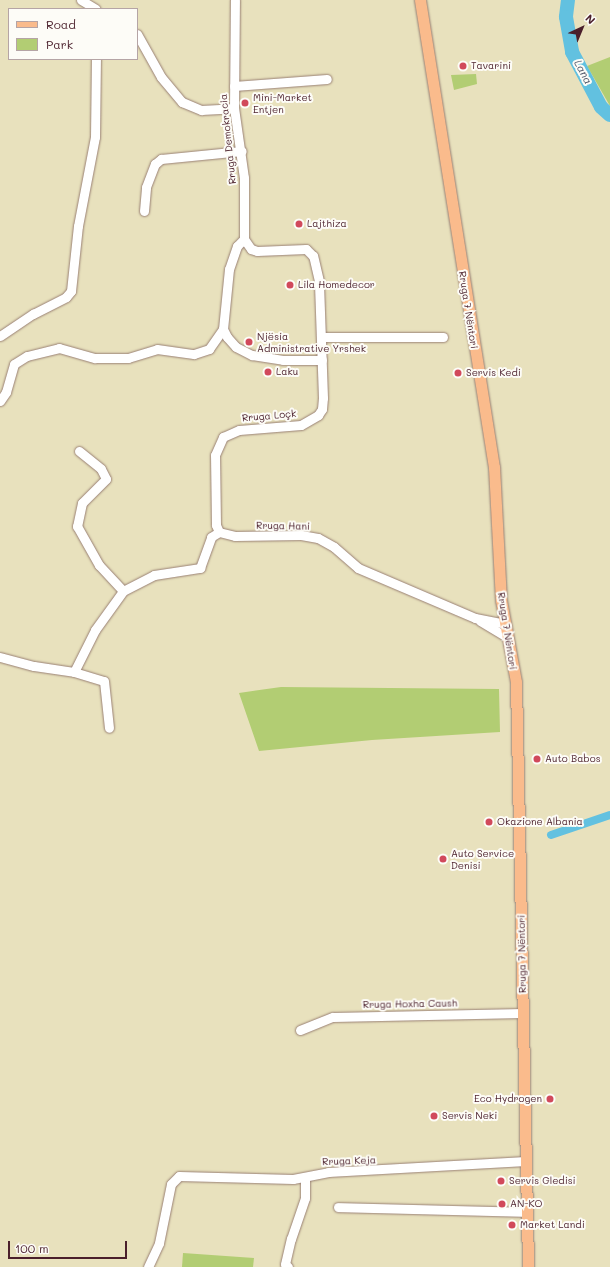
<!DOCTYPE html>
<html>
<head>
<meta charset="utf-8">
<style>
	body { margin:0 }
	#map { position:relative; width:610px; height:1267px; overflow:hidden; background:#e8e1bd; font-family:Mali,sans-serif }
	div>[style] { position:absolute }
	.green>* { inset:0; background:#b2cd73 }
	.canal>* { height:8px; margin:-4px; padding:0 4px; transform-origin:4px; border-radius:4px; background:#62c1e0 }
	.river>* { height:14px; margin:-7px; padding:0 7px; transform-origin:7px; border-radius:7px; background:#62c1e0 }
	.roads { filter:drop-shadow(0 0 1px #998074) drop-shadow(0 0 1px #998074) }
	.minor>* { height:9px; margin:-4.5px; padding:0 4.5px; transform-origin:4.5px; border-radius:4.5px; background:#fff }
	.major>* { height:11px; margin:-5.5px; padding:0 5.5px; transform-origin:5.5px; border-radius:5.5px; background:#fabb8c }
	.dots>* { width:11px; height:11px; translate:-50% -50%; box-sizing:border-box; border:2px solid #fdfcf7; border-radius:50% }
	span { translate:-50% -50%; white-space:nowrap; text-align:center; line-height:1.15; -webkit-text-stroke:4px #fdfcf7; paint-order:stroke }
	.poi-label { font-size:10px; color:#4a1f2b }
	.left { translate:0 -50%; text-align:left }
	.right { translate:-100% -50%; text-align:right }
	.street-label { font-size:10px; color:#4a1f2b }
	.water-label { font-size:11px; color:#52586a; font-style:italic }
	.legend { position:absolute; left:8px; top:8px; width:130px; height:52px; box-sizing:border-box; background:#fdfcf7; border:1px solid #b5a4a5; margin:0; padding:5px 7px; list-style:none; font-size:12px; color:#4a1f2b }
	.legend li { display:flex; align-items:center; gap:8px; height:20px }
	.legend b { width:20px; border:1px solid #b5a4a5 }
	.north { position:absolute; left:562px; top:8px; width:40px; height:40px; -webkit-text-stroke:3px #fdfcf7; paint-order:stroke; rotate:44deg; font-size:11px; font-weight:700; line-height:16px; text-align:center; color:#4a1f2b }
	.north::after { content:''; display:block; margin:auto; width:14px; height:18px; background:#4a1f2b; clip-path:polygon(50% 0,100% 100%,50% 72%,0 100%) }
	.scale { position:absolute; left:8px; top:1241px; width:119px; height:18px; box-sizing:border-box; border:2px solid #4a1f2b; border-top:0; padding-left:5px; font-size:12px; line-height:14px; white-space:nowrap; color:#4a1f2b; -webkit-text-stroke:3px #fdfcf7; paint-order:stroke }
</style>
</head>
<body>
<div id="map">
	<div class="green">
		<i style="clip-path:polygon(610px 57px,610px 106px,587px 66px)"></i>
		<i style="clip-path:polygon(476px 74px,477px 84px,454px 90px,451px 75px)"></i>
		<i style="clip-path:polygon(281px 687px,499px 689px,500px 732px,372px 740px,259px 751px,239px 693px)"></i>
		<i style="clip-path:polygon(183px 1253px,254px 1258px,253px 1267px,182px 1267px)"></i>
	</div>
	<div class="canal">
		<i style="left:551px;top:835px;width:62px;rotate:-18.7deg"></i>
	</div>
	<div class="river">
		<i style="left:568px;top:0;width:17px;rotate:97deg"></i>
		<i style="left:566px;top:17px;width:36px;rotate:80deg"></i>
		<i style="left:572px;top:52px;width:62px;rotate:62.2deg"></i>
		<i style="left:601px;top:107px;width:12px;rotate:42deg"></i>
	</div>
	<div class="roads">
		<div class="minor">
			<i style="left:81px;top:0;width:17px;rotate:31deg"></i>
			<i style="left:137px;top:34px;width:49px;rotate:60.8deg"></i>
			<i style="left:161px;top:77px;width:33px;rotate:50deg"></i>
			<i style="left:182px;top:102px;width:21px;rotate:23deg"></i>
			<i style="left:201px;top:110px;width:33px;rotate:-3deg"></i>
			<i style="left:234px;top:86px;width:93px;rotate:-4.3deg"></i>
			<i style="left:144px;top:211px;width:24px;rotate:-85deg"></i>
			<i style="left:146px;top:187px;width:25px;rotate:-69deg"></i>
			<i style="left:155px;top:164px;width:8px;rotate:-40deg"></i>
			<i style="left:161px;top:159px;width:81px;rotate:-5.6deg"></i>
			<i style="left:244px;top:239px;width:10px;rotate:135deg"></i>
			<i style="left:237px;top:246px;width:24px;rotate:109deg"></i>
			<i style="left:229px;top:269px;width:60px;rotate:95.7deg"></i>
			<i style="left:223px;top:329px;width:9px;rotate:63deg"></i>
			<i style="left:227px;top:337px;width:13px;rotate:48deg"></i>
			<i style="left:236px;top:347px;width:18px;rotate:27deg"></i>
			<i style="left:252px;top:355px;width:31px;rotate:9deg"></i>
			<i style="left:283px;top:360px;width:39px"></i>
			<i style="left:0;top:336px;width:40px;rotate:-34deg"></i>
			<i style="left:33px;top:314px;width:37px;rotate:-27deg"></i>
			<i style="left:66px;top:297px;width:8px;rotate:-50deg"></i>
			<i style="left:71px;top:291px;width:65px;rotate:-83.9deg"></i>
			<i style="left:78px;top:226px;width:91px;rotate:-79.2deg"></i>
			<i style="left:95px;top:137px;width:78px;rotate:-89.3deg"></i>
			<i style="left:322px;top:337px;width:121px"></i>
			<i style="left:0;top:401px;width:11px;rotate:-56deg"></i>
			<i style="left:6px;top:392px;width:29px;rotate:-74deg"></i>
			<i style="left:14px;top:364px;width:15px;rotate:-32deg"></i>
			<i style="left:27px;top:356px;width:33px;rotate:-14deg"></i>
			<i style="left:59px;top:348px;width:37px;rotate:16deg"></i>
			<i style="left:95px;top:358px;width:33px"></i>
			<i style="left:128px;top:358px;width:30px;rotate:-17deg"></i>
			<i style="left:157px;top:349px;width:37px;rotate:8deg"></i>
			<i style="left:194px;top:354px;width:16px;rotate:-18deg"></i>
			<i style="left:209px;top:349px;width:24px;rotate:-55deg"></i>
			<i style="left:79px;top:451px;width:28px;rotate:39deg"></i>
			<i style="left:101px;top:469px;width:11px;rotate:63deg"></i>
			<i style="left:106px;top:479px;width:34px;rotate:135deg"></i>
			<i style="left:82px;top:503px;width:24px;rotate:102deg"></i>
			<i style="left:77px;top:526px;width:45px;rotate:60.6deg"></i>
			<i style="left:99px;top:565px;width:35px;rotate:47deg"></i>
			<i style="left:219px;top:532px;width:8px;rotate:-113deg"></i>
			<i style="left:216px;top:525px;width:70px;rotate:-90.8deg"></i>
			<i style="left:215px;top:455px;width:20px;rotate:-66deg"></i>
			<i style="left:223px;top:437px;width:17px;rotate:-24deg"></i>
			<i style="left:239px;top:430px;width:62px;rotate:-4.6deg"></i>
			<i style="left:301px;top:425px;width:20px;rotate:-30deg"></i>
			<i style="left:318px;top:415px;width:7px;rotate:-56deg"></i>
			<i style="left:322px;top:409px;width:11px;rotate:-85deg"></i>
			<i style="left:323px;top:398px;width:117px;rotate:-92deg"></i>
			<i style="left:319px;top:281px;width:26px;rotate:-103deg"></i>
			<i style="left:313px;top:256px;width:10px;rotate:-135deg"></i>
			<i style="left:306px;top:249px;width:49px;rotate:177.7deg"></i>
			<i style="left:257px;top:251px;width:6px;rotate:-162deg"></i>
			<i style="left:251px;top:249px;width:12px;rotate:-125deg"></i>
			<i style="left:244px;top:239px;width:61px;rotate:-90deg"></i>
			<i style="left:244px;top:178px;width:71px;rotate:-98.1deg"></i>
			<i style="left:234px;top:108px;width:108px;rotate:-89.5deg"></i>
			<i style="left:219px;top:532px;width:16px;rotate:14deg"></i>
			<i style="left:235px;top:536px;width:66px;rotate:-0.9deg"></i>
			<i style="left:301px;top:535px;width:17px;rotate:10deg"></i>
			<i style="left:318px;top:538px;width:18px;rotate:29deg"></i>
			<i style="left:334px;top:547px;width:32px;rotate:41deg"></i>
			<i style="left:358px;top:568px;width:127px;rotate:23.1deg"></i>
			<i style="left:475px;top:618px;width:31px;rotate:11deg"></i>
			<i style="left:480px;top:621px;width:33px;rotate:31deg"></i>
			<i style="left:0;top:657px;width:35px;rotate:15deg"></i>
			<i style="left:34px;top:666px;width:40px;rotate:8.5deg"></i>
			<i style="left:74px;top:672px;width:31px;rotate:17deg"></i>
			<i style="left:104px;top:681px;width:47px;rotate:83.9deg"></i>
			<i style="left:74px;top:672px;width:47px;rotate:-63.4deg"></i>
			<i style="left:95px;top:630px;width:48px;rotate:-54.3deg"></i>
			<i style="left:123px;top:591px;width:35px;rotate:-27deg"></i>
			<i style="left:154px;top:575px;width:47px;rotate:-8.7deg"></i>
			<i style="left:200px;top:568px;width:33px;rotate:-70deg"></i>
			<i style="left:211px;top:537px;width:9px;rotate:-32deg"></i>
			<i style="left:300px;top:1030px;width:35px;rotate:-22deg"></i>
			<i style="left:333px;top:1017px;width:190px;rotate:-1.2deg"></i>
			<i style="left:338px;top:1207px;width:189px;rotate:1.5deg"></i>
			<i style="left:148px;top:1267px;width:26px;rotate:-65deg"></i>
			<i style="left:159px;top:1243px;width:60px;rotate:-78.5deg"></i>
			<i style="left:171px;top:1184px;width:11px;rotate:-45deg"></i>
			<i style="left:179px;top:1176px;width:114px;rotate:1.5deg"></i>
			<i style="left:293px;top:1179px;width:36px;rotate:-11deg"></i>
			<i style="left:328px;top:1172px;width:198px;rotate:-3.2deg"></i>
			<i style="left:288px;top:1267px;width:4px;rotate:-135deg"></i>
			<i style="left:285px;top:1264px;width:26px;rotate:-77deg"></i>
			<i style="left:291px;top:1239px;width:43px;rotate:-71.1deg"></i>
			<i style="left:305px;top:1198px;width:21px;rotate:-90deg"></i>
		</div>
		<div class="major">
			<i style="left:420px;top:0;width:473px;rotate:81deg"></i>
			<i style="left:494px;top:467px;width:133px;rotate:87deg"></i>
			<i style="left:501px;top:600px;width:83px;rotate:79.6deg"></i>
			<i style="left:516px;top:682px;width:585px;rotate:88.82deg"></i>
		</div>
	</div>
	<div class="dots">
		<i style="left:463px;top:66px;background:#d1495b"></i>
		<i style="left:245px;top:103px;background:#d1495b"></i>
		<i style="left:299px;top:224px;background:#d1495b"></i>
		<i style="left:290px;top:285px;background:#d1495b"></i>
		<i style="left:249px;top:342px;background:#d1495b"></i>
		<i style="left:268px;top:372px;background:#d1495b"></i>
		<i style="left:458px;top:373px;background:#d1495b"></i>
		<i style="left:537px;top:759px;background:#d1495b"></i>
		<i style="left:489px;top:822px;background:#d1495b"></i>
		<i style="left:443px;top:859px;background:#d1495b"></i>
		<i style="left:550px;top:1099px;background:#d1495b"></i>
		<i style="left:434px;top:1116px;background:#d1495b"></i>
		<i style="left:501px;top:1181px;background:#d1495b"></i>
		<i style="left:502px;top:1204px;background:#d1495b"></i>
		<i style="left:512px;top:1225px;background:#d1495b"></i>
	</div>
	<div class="poi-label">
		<span class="left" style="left:471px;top:66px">Tavarini</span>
		<span class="left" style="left:253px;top:103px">Mini-Market<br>Entjen</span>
		<span class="left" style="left:307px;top:224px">Lajthiza</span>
		<span class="left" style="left:298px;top:285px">Lila Homedecor</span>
		<span class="left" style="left:257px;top:342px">Njësia<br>Administrative Yrshek</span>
		<span class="left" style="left:276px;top:372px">Laku</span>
		<span class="left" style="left:466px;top:373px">Servis Kedi</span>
		<span class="left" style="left:545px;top:759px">Auto Babos</span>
		<span class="left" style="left:497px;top:822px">Okazione Albania</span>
		<span class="left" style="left:451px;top:859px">Auto Service<br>Denisi</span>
		<span class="right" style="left:542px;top:1099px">Eco Hydrogen</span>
		<span class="left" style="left:442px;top:1116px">Servis Neki</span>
		<span class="left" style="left:509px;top:1181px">Servis Gledisi</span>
		<span class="left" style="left:510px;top:1204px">AN-KO</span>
		<span class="left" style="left:520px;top:1225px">Market Landi</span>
	</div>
	<div class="street-label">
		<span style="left:228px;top:139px;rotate:-96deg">Rruga Demokracia</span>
		<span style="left:468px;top:310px;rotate:81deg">Rruga 7 Nëntori</span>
		<span style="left:269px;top:416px;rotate:-5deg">Rruga Loçk</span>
		<span style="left:283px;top:526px;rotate:1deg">Rruga Hani</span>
		<span style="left:507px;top:631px;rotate:81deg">Rruga 7 Nëntori</span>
		<span style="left:522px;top:954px;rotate:-91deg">Rruga 7 Nëntori</span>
		<span style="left:410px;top:1004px;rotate:-1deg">Rruga Hoxha Caush</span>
		<span style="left:349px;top:1161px;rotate:-2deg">Rruga Keja</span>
	</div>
	<div class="water-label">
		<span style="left:583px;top:72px;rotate:62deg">Lana</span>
	</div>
	<ul class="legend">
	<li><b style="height:5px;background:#fabb8c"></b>Road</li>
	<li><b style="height:11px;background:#b2cd73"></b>Park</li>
	</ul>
	<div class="north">N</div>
	<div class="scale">100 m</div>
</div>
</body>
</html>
